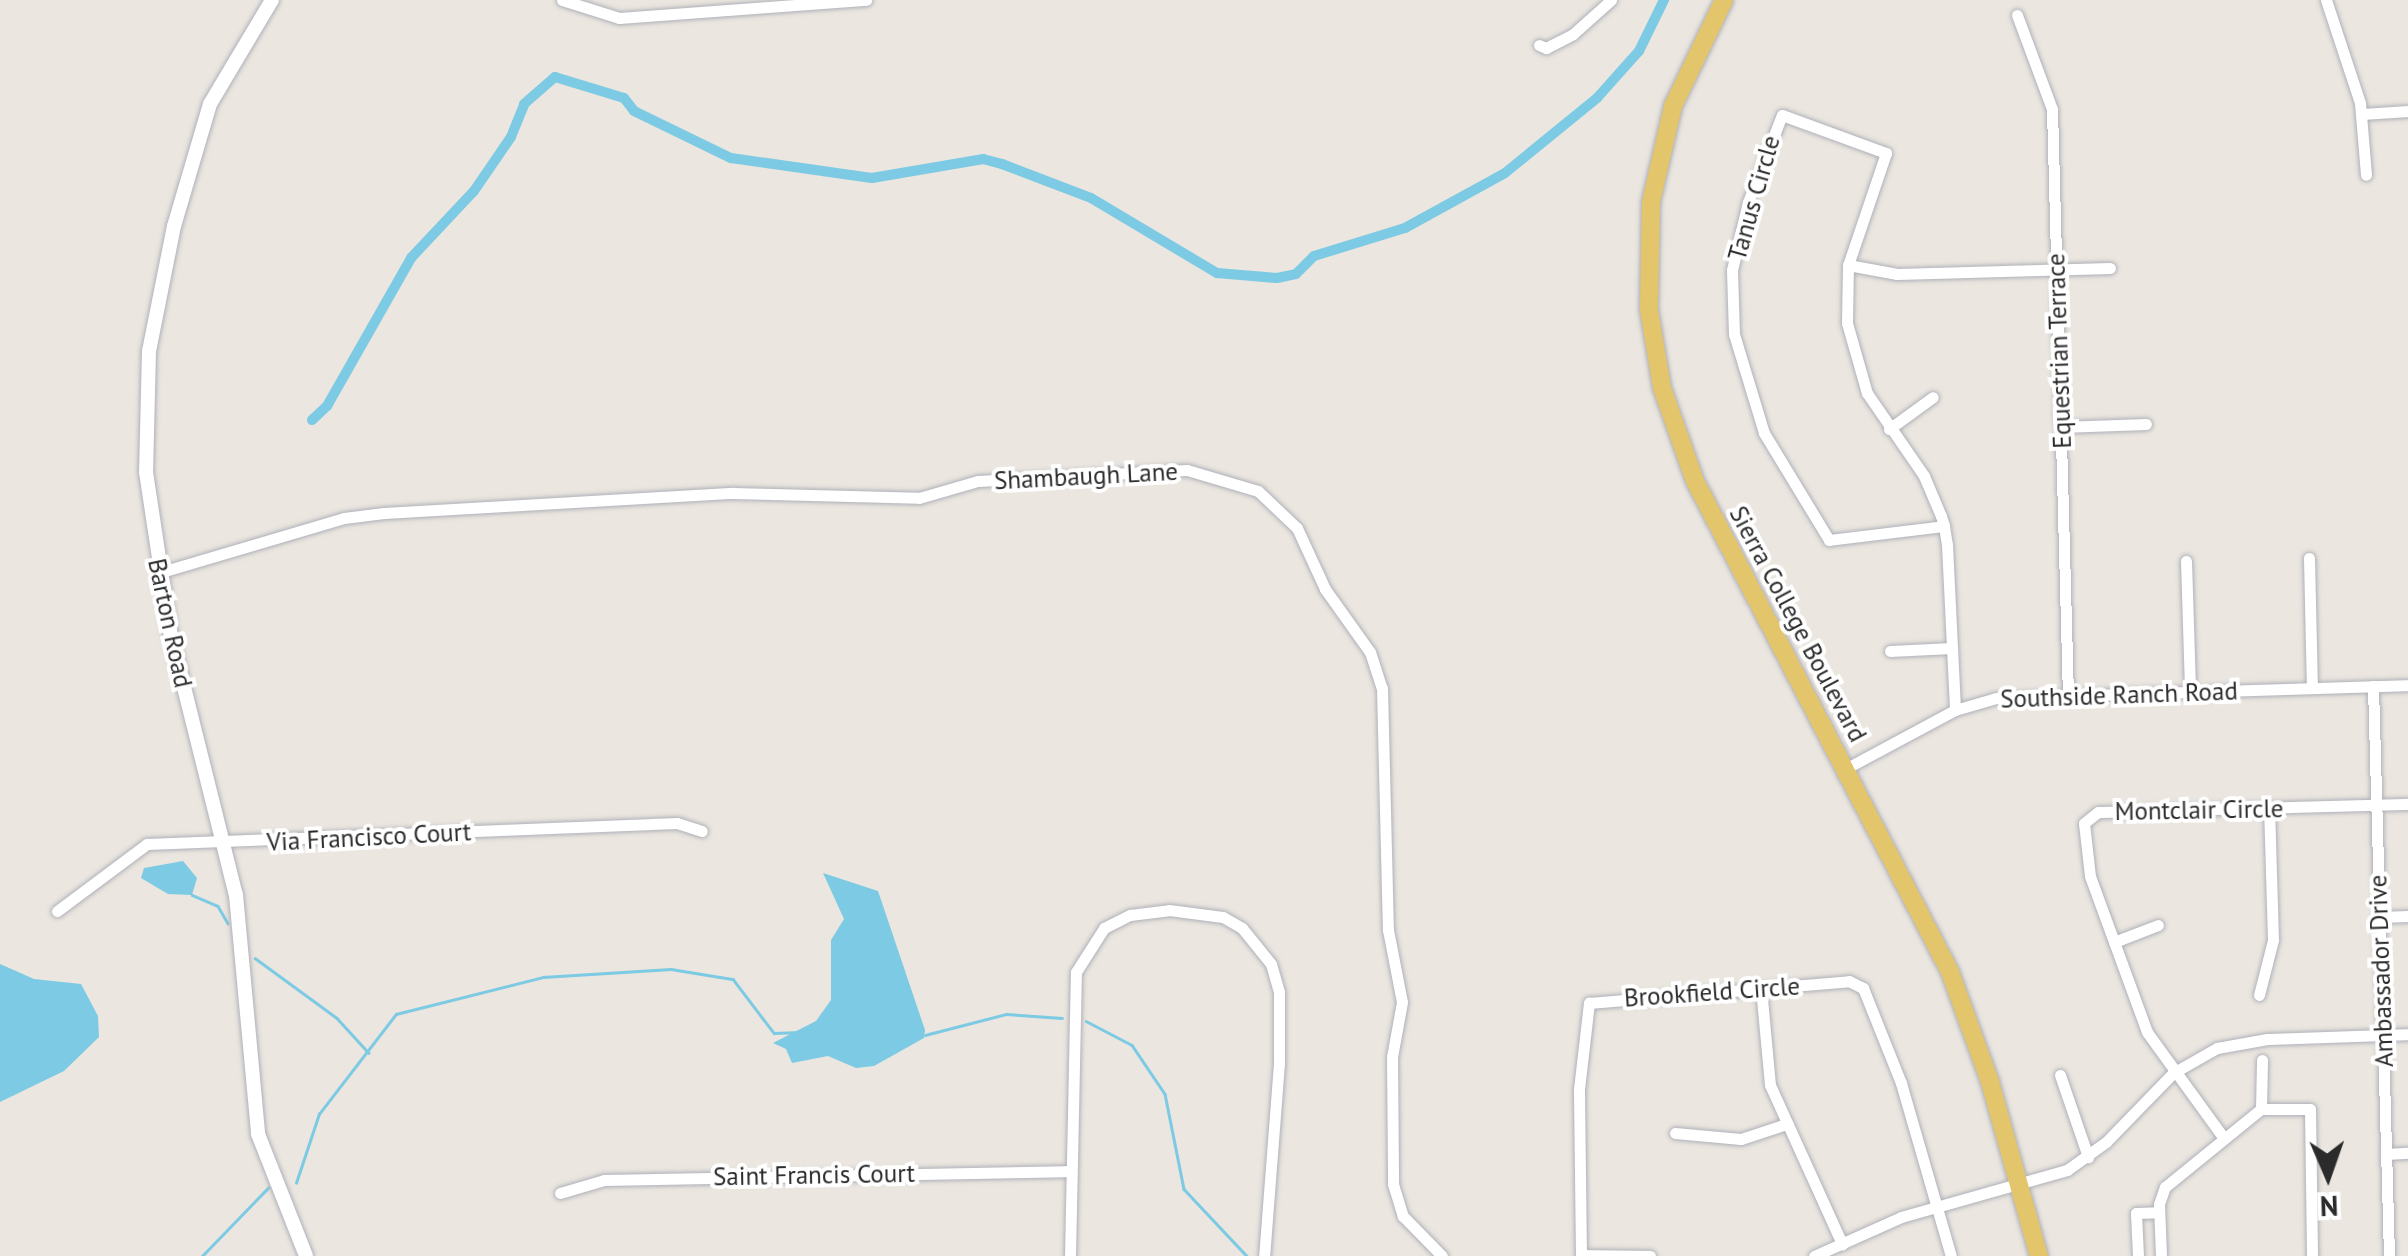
<!DOCTYPE html>
<html>
<head>
<meta charset="utf-8">
<style>
	body { margin:0 }
	#map { position:relative; width:2408px; height:1256px; overflow:hidden; background:#ebe6df; font-family:"PT Sans",sans-serif }
	div>[style] { position:absolute }
	.water>* { inset:0; background:#7ccae3 }
	.stream>* { height:2.5px; margin:-1.25px; padding:0 1.25px; transform-origin:1.25px; border-radius:1.25px; background:#7ccae3 }
	.canal>* { height:10px; margin:-5px; padding:0 5px; transform-origin:5px; border-radius:5px; background:#7ccae3 }
	.roads { filter:drop-shadow(0 0 2px #afb1ba) drop-shadow(0 0 2px #afb1ba) }
	.minor>* { height:11px; margin:-5.5px; padding:0 5.5px; transform-origin:5.5px; border-radius:5.5px; background:#fff }
	.tertiary>* { height:14px; margin:-7px; padding:0 7px; transform-origin:7px; border-radius:7px; background:#fff }
	.primary>* { height:18px; margin:-9px; padding:0 9px; transform-origin:9px; border-radius:9px; background:#e3c56c }
	span { translate:-50% -50%; white-space:nowrap; text-align:center; line-height:1.15; -webkit-text-stroke:8px #fff; paint-order:stroke }
	.street-label { font-size:25px; color:#2b2b2b }
	.north { position:absolute; left:2278px; top:1126px; width:100px; height:100px; -webkit-text-stroke:8px #fff; paint-order:stroke; rotate:178deg; font-size:28px; font-weight:700; line-height:40px; text-align:center; color:#2b2b2b }
	.north::after { content:''; display:block; margin:auto; width:35px; height:45px; background:#2b2b2b; clip-path:polygon(50% 0,100% 100%,50% 72%,0 100%) }
</style>
</head>
<body>
<div id="map">
	<div class="water">
		<i style="clip-path:polygon(183px 861px,197px 878px,192px 895px,168px 894px,141px 878px,144px 868px)"></i>
		<i style="clip-path:polygon(823px 873px,878px 891px,925px 1030px,924px 1038px,874px 1066px,856px 1068px,828px 1056px,792px 1063px,786px 1049px,773px 1043px,816px 1021px,831px 1000px,831px 940px,844px 919px)"></i>
		<i style="clip-path:polygon(0 964px,34px 979px,81px 984px,98px 1016px,99px 1037px,64px 1071px,0 1102px)"></i>
	</div>
	<div class="stream">
		<i style="left:192px;top:895px;width:28px;rotate:23deg"></i>
		<i style="left:218px;top:906px;width:20px;rotate:60deg"></i>
		<i style="left:255px;top:958px;width:102px;rotate:36.2deg"></i>
		<i style="left:337px;top:1018px;width:47px;rotate:47.6deg"></i>
		<i style="left:1086px;top:1021px;width:52px;rotate:27.6deg"></i>
		<i style="left:1132px;top:1045px;width:59px;rotate:56deg"></i>
		<i style="left:1165px;top:1094px;width:97px;rotate:78.7deg"></i>
		<i style="left:1184px;top:1189px;width:92px;rotate:46.8deg"></i>
		<i style="left:925px;top:1035px;width:84px;rotate:-14.5deg"></i>
		<i style="left:1006px;top:1014px;width:56px;rotate:4.1deg"></i>
		<i style="left:296px;top:1183px;width:73px;rotate:-71.6deg"></i>
		<i style="left:319px;top:1114px;width:126px;rotate:-52.4deg"></i>
		<i style="left:396px;top:1014px;width:152px;rotate:-14.1deg"></i>
		<i style="left:543px;top:977px;width:128px;rotate:-3.6deg"></i>
		<i style="left:671px;top:969px;width:63px;rotate:9.2deg"></i>
		<i style="left:733px;top:979px;width:68px;rotate:52.8deg"></i>
		<i style="left:774px;top:1033px;width:27px;rotate:-2deg"></i>
		<i style="left:202px;top:1256px;width:95px;rotate:-45.9deg"></i>
	</div>
	<div class="canal">
		<i style="left:312px;top:420px;width:21px;rotate:-43deg"></i>
		<i style="left:327px;top:406px;width:170px;rotate:-60.4deg"></i>
		<i style="left:411px;top:258px;width:92px;rotate:-46.8deg"></i>
		<i style="left:474px;top:191px;width:65px;rotate:-55.6deg"></i>
		<i style="left:511px;top:137px;width:35px;rotate:-68deg"></i>
		<i style="left:524px;top:104px;width:41px;rotate:-41.1deg"></i>
		<i style="left:555px;top:77px;width:72px;rotate:16.9deg"></i>
		<i style="left:624px;top:98px;width:16px;rotate:52deg"></i>
		<i style="left:634px;top:111px;width:108px;rotate:25.9deg"></i>
		<i style="left:731px;top:158px;width:142px;rotate:8.1deg"></i>
		<i style="left:872px;top:178px;width:113px;rotate:-9.7deg"></i>
		<i style="left:983px;top:159px;width:20px;rotate:15deg"></i>
		<i style="left:1002px;top:164px;width:95px;rotate:20.9deg"></i>
		<i style="left:1091px;top:198px;width:147px;rotate:30.8deg"></i>
		<i style="left:1217px;top:273px;width:60px;rotate:4.8deg"></i>
		<i style="left:1277px;top:278px;width:19px;rotate:-12deg"></i>
		<i style="left:1296px;top:274px;width:25px;rotate:-45deg"></i>
		<i style="left:1314px;top:256px;width:95px;rotate:-17.1deg"></i>
		<i style="left:1405px;top:228px;width:114px;rotate:-28.8deg"></i>
		<i style="left:1505px;top:173px;width:119px;rotate:-39.2deg"></i>
		<i style="left:1597px;top:98px;width:63px;rotate:-48.2deg"></i>
		<i style="left:1639px;top:51px;width:57px;rotate:-63.9deg"></i>
	</div>
	<div class="roads">
		<div class="minor">
			<i style="left:562px;top:0;width:60px;rotate:17.5deg"></i>
			<i style="left:619px;top:18px;width:248px;rotate:-4.2deg"></i>
			<i style="left:2326px;top:0;width:108px;rotate:71.7deg"></i>
			<i style="left:2360px;top:103px;width:72px;rotate:85.2deg"></i>
			<i style="left:2017px;top:15px;width:100px;rotate:69.6deg"></i>
			<i style="left:2052px;top:109px;width:586px;rotate:88.44deg"></i>
			<i style="left:1539px;top:45px;width:8px;rotate:23deg"></i>
			<i style="left:1546px;top:48px;width:30px;rotate:-27deg"></i>
			<i style="left:1573px;top:34px;width:51px;rotate:-41.8deg"></i>
			<i style="left:2362px;top:114px;width:46px;rotate:-3.7deg"></i>
			<i style="left:1848px;top:265px;width:50px;rotate:10.4deg"></i>
			<i style="left:1897px;top:274px;width:213px;rotate:-1.6deg"></i>
			<i style="left:2061px;top:427px;width:85px;rotate:-2deg"></i>
			<i style="left:1889px;top:429px;width:54px;rotate:-36deg"></i>
			<i style="left:1944px;top:526px;width:116px;rotate:173.1deg"></i>
			<i style="left:1829px;top:540px;width:125px;rotate:-121.3deg"></i>
			<i style="left:1764px;top:433px;width:103px;rotate:-106.9deg"></i>
			<i style="left:1734px;top:334px;width:64px;rotate:-91.8deg"></i>
			<i style="left:1732px;top:270px;width:70px;rotate:-76.8deg"></i>
			<i style="left:1748px;top:202px;width:93px;rotate:-68.7deg"></i>
			<i style="left:1782px;top:115px;width:111px;rotate:20.1deg"></i>
			<i style="left:1886px;top:153px;width:118px;rotate:108.7deg"></i>
			<i style="left:1848px;top:265px;width:58px;rotate:91deg"></i>
			<i style="left:1847px;top:323px;width:73px;rotate:74.1deg"></i>
			<i style="left:1867px;top:393px;width:101px;rotate:55.5deg"></i>
			<i style="left:1924px;top:476px;width:43px;rotate:67deg"></i>
			<i style="left:1941px;top:516px;width:10px;rotate:73deg"></i>
			<i style="left:1944px;top:526px;width:19px;rotate:81deg"></i>
			<i style="left:1947px;top:545px;width:165px;rotate:87.2deg"></i>
			<i style="left:2309px;top:558px;width:130px;rotate:88.7deg"></i>
			<i style="left:2186px;top:561px;width:130px;rotate:88.2deg"></i>
			<i style="left:158px;top:573px;width:194px;rotate:-16.5deg"></i>
			<i style="left:344px;top:518px;width:40px;rotate:-7.1deg"></i>
			<i style="left:384px;top:513px;width:350px;rotate:-3.3deg"></i>
			<i style="left:733px;top:493px;width:186px;rotate:1.5deg"></i>
			<i style="left:919px;top:498px;width:61px;rotate:-16.1deg"></i>
			<i style="left:978px;top:481px;width:209px;rotate:-3deg"></i>
			<i style="left:1187px;top:470px;width:74px;rotate:16.5deg"></i>
			<i style="left:1258px;top:491px;width:54px;rotate:43.5deg"></i>
			<i style="left:1297px;top:528px;width:67px;rotate:65.3deg"></i>
			<i style="left:1325px;top:589px;width:77px;rotate:54.5deg"></i>
			<i style="left:1370px;top:652px;width:38px;rotate:72deg"></i>
			<i style="left:1382px;top:688px;width:242px;rotate:88.6deg"></i>
			<i style="left:1388px;top:930px;width:73px;rotate:79deg"></i>
			<i style="left:1402px;top:1002px;width:56px;rotate:100.3deg"></i>
			<i style="left:1392px;top:1057px;width:127px;rotate:89.5deg"></i>
			<i style="left:1393px;top:1184px;width:34px;rotate:73deg"></i>
			<i style="left:1403px;top:1216px;width:56px;rotate:45.7deg"></i>
			<i style="left:1890px;top:651px;width:62px;rotate:-2.8deg"></i>
			<i style="left:2373px;top:686px;width:570px;rotate:88.39deg"></i>
			<i style="left:1845px;top:769px;width:125px;rotate:-28.2deg"></i>
			<i style="left:1955px;top:710px;width:43px;rotate:-16.3deg"></i>
			<i style="left:1996px;top:698px;width:412px;rotate:-1.8deg"></i>
			<i style="left:57px;top:911px;width:112px;rotate:-36.7deg"></i>
			<i style="left:147px;top:844px;width:530px;rotate:-2.27deg"></i>
			<i style="left:677px;top:823px;width:26px;rotate:18deg"></i>
			<i style="left:2379px;top:917px;width:29px;rotate:-2deg"></i>
			<i style="left:2114px;top:942px;width:47px;rotate:-21.1deg"></i>
			<i style="left:1761px;top:988px;width:97px;rotate:84.7deg"></i>
			<i style="left:1770px;top:1085px;width:175px;rotate:65.6deg"></i>
			<i style="left:2259px;top:995px;width:57px;rotate:-75.7deg"></i>
			<i style="left:2273px;top:940px;width:132px;rotate:-91.7deg"></i>
			<i style="left:2060px;top:1075px;width:87px;rotate:71.1deg"></i>
			<i style="left:2261px;top:1109px;width:49px"></i>
			<i style="left:2310px;top:1109px;width:147px;rotate:89.2deg"></i>
			<i style="left:1675px;top:1133px;width:66px;rotate:5.2deg"></i>
			<i style="left:1741px;top:1139px;width:47px;rotate:-18.4deg"></i>
			<i style="left:2223px;top:1137px;width:130px;rotate:-125.9deg"></i>
			<i style="left:2147px;top:1032px;width:166px;rotate:-110.1deg"></i>
			<i style="left:2090px;top:876px;width:53px;rotate:-96.5deg"></i>
			<i style="left:2084px;top:823px;width:18px;rotate:-38deg"></i>
			<i style="left:2098px;top:812px;width:310px;rotate:-1.5deg"></i>
			<i style="left:2386px;top:1154px;width:22px;rotate:-3deg"></i>
			<i style="left:560px;top:1193px;width:46px;rotate:-16.5deg"></i>
			<i style="left:604px;top:1180px;width:467px;rotate:-1.1deg"></i>
			<i style="left:1581px;top:1255px;width:69px;rotate:0.8deg"></i>
			<i style="left:1070px;top:1256px;width:284px;rotate:-88.8deg"></i>
			<i style="left:1076px;top:972px;width:52px;rotate:-57.5deg"></i>
			<i style="left:1104px;top:928px;width:29px;rotate:-27deg"></i>
			<i style="left:1130px;top:915px;width:39px;rotate:-7deg"></i>
			<i style="left:1169px;top:910px;width:54px;rotate:7.4deg"></i>
			<i style="left:1223px;top:917px;width:22px;rotate:30deg"></i>
			<i style="left:1242px;top:928px;width:46px;rotate:51.1deg"></i>
			<i style="left:1271px;top:964px;width:29px;rotate:74deg"></i>
			<i style="left:1279px;top:992px;width:71px;rotate:90deg"></i>
			<i style="left:1279px;top:1063px;width:194px;rotate:94.4deg"></i>
			<i style="left:1581px;top:1256px;width:167px;rotate:-90.7deg"></i>
			<i style="left:1579px;top:1089px;width:87px;rotate:-83.4deg"></i>
			<i style="left:1589px;top:1003px;width:261px;rotate:-4.8deg"></i>
			<i style="left:1849px;top:981px;width:16px;rotate:27deg"></i>
			<i style="left:1863px;top:988px;width:102px;rotate:68.2deg"></i>
			<i style="left:1901px;top:1083px;width:180px;rotate:73.9deg"></i>
			<i style="left:1814px;top:1256px;width:95px;rotate:-24.1deg"></i>
			<i style="left:1901px;top:1217px;width:173px;rotate:-15.8deg"></i>
			<i style="left:2067px;top:1170px;width:48px;rotate:-35.7deg"></i>
			<i style="left:2106px;top:1142px;width:96px;rotate:-45.8deg"></i>
			<i style="left:2173px;top:1073px;width:51px;rotate:-29.6deg"></i>
			<i style="left:2217px;top:1048px;width:51px;rotate:-10.2deg"></i>
			<i style="left:2267px;top:1039px;width:141px;rotate:-2deg"></i>
			<i style="left:2138px;top:1256px;width:43px;rotate:-92.7deg"></i>
			<i style="left:2136px;top:1213px;width:23px;rotate:-2deg"></i>
			<i style="left:2161px;top:1256px;width:52px;rotate:-92.2deg"></i>
			<i style="left:2159px;top:1204px;width:18px;rotate:-71deg"></i>
			<i style="left:2165px;top:1187px;width:124px;rotate:-39.1deg"></i>
			<i style="left:2261px;top:1109px;width:49px;rotate:-88.8deg"></i>
		</div>
		<div class="tertiary">
			<i style="left:272px;top:0;width:121px;rotate:120.8deg"></i>
			<i style="left:210px;top:104px;width:127px;rotate:106.4deg"></i>
			<i style="left:174px;top:226px;width:127px;rotate:101.3deg"></i>
			<i style="left:149px;top:351px;width:121px;rotate:91.4deg"></i>
			<i style="left:146px;top:472px;width:161px;rotate:81.4deg"></i>
			<i style="left:170px;top:631px;width:272px;rotate:76deg"></i>
			<i style="left:236px;top:895px;width:240px;rotate:84.7deg"></i>
			<i style="left:258px;top:1134px;width:131px;rotate:68.5deg"></i>
		</div>
		<div class="primary">
			<i style="left:1724px;top:0;width:118px;rotate:115.7deg"></i>
			<i style="left:1673px;top:106px;width:98px;rotate:102.9deg"></i>
			<i style="left:1651px;top:202px;width:108px;rotate:91.1deg"></i>
			<i style="left:1649px;top:310px;width:79px;rotate:80.5deg"></i>
			<i style="left:1662px;top:388px;width:99px;rotate:70.5deg"></i>
			<i style="left:1695px;top:481px;width:553px;rotate:62.55deg"></i>
			<i style="left:1950px;top:972px;width:117px;rotate:70deg"></i>
			<i style="left:1990px;top:1082px;width:181px;rotate:74.3deg"></i>
		</div>
	</div>
	<div class="street-label">
		<span style="left:1754px;top:198px;rotate:-74deg">Tanus Circle</span>
		<span style="left:2059px;top:351px;rotate:-92deg">Equestrian Terrace</span>
		<span style="left:1086px;top:476px;rotate:-3deg">Shambaugh Lane</span>
		<span style="left:170px;top:623px;rotate:78deg">Barton Road</span>
		<span style="left:1798px;top:624px;rotate:62deg">Sierra College Boulevard</span>
		<span style="left:2119px;top:695px;rotate:-2deg">Southside Ranch Road</span>
		<span style="left:2199px;top:810px;rotate:-1deg">Montclair Circle</span>
		<span style="left:369px;top:837px;rotate:-3deg">Via Francisco Court</span>
		<span style="left:2381px;top:971px;rotate:-92deg">Ambassador Drive</span>
		<span style="left:1712px;top:992px;rotate:-4deg">Brookfield Circle</span>
		<span style="left:814px;top:1175px;rotate:-1deg">Saint Francis Court</span>
	</div>
	<div class="north">N</div>
</div>
</body>
</html>
